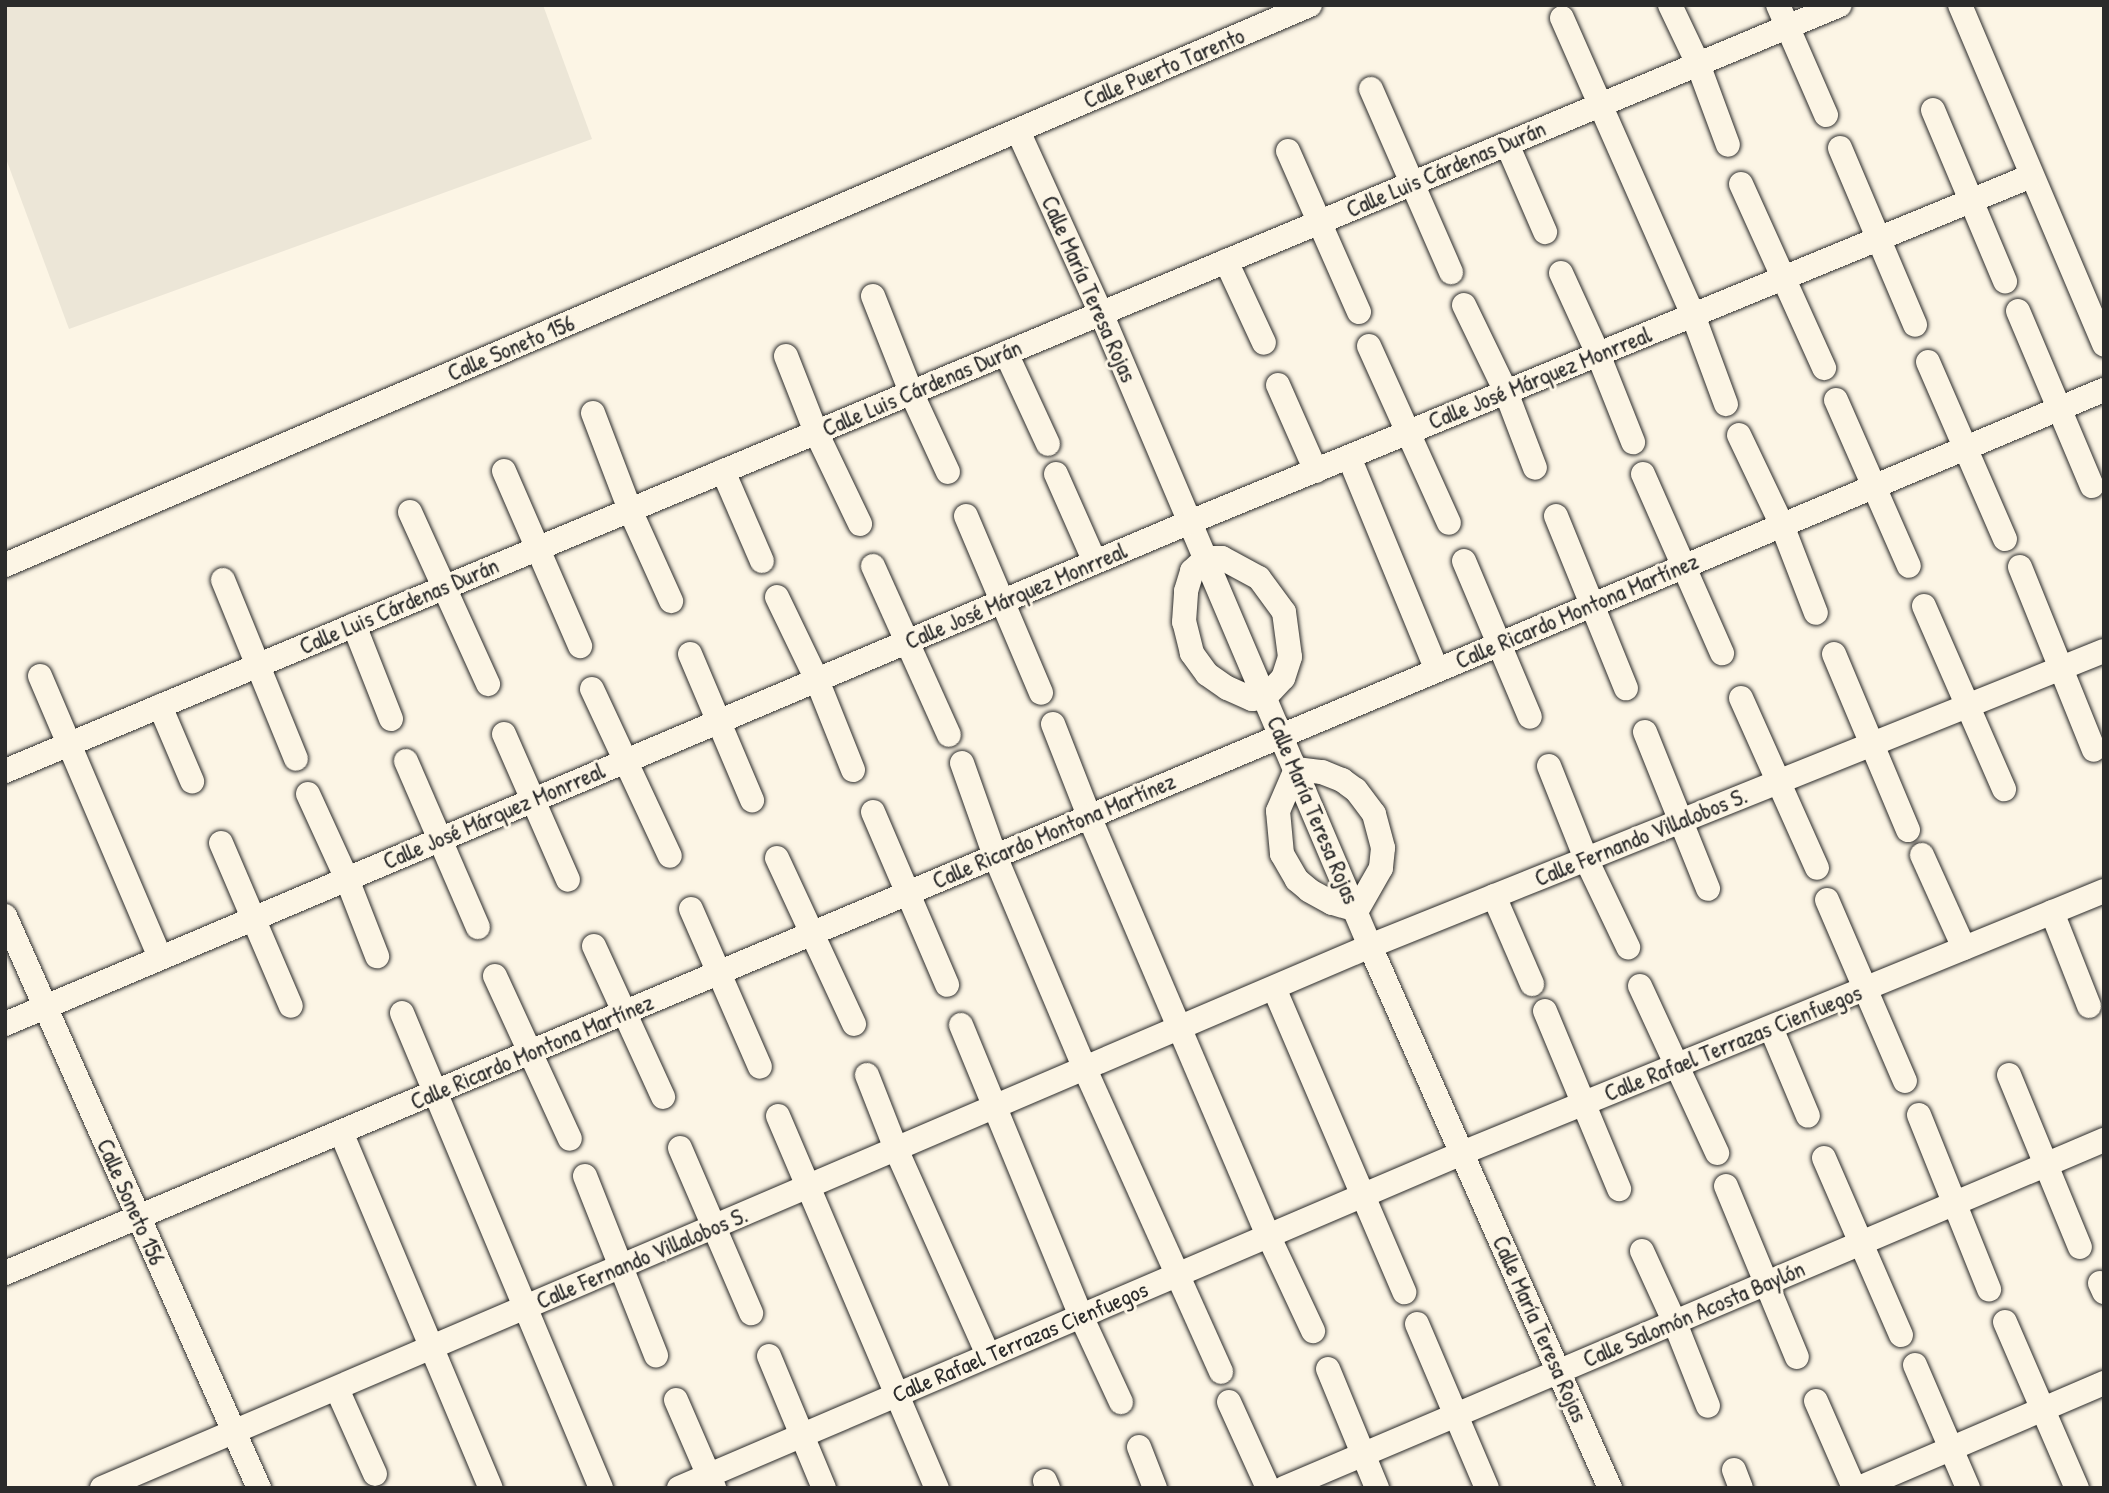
<!DOCTYPE html>
<html>
<head>
<meta charset="utf-8">
<style>
	body { margin:0 }
	#map { position:relative; width:2109px; height:1493px; overflow:hidden; background:#fcf5e5; font-family:"Patrick Hand",sans-serif }
	div>[style] { position:absolute }
	.built>* { inset:0; background:#ece6d7 }
	.roads { filter:drop-shadow(0 0 2px #2b2b2b) drop-shadow(0 0 2px #2b2b2b) }
	.minor>* { height:24px; margin:-12px; padding:0 12px; transform-origin:12px; border-radius:12px; background:#fcf5e5 }
	span { translate:-50% -50%; white-space:nowrap; text-align:center; line-height:1.15; -webkit-text-stroke:6px #fcf5e5; paint-order:stroke }
	.street-label { font-size:23px; color:#2b2b2b }
	.frame { position:absolute; inset:0; border:7px solid #2b2b2b; pointer-events:none }
</style>
</head>
<body>
<div id="map">
	<div class="built">
		<i style="clip-path:polygon(5px 5px,543px 5px,592px 139px,69px 329px,5px 156px)"></i>
	</div>
	<div class="roads">
		<div class="minor">
			<i style="left:1670px;top:5px;width:65px;rotate:64.6deg"></i>
			<i style="left:1698px;top:64px;width:86px;rotate:69.7deg"></i>
			<i style="left:1778px;top:5px;width:120px;rotate:66.4deg"></i>
			<i style="left:1960px;top:5px;width:369px;rotate:67deg"></i>
			<i style="left:1562px;top:18px;width:325px;rotate:66.2deg"></i>
			<i style="left:1693px;top:315px;width:95px;rotate:69.7deg"></i>
			<i style="left:1371px;top:89px;width:200px;rotate:66.4deg"></i>
			<i style="left:1933px;top:110px;width:186px;rotate:67.2deg"></i>
			<i style="left:1018px;top:131px;width:200px;rotate:65.5deg"></i>
			<i style="left:1101px;top:313px;width:688px;rotate:66.98deg"></i>
			<i style="left:1370px;top:946px;width:593px;rotate:66.12deg"></i>
			<i style="left:1507px;top:144px;width:96px;rotate:66.6deg"></i>
			<i style="left:1840px;top:148px;width:192px;rotate:67deg"></i>
			<i style="left:1288px;top:151px;width:176px;rotate:66.2deg"></i>
			<i style="left:1741px;top:184px;width:202px;rotate:65.7deg"></i>
			<i style="left:1226px;top:261px;width:90px;rotate:65.1deg"></i>
			<i style="left:1561px;top:273px;width:89px;rotate:65.4deg"></i>
			<i style="left:1598px;top:354px;width:95px;rotate:68.3deg"></i>
			<i style="left:873px;top:296px;width:103px;rotate:68.4deg"></i>
			<i style="left:911px;top:392px;width:88px;rotate:65.2deg"></i>
			<i style="left:1464px;top:305px;width:97px;rotate:64.2deg"></i>
			<i style="left:1506px;top:392px;width:81px;rotate:69.1deg"></i>
			<i style="left:2018px;top:311px;width:190px;rotate:67.1deg"></i>
			<i style="left:1369px;top:346px;width:194px;rotate:65.7deg"></i>
			<i style="left:1006px;top:353px;width:100px;rotate:65.2deg"></i>
			<i style="left:786px;top:356px;width:82px;rotate:68.5deg"></i>
			<i style="left:816px;top:432px;width:102px;rotate:64.4deg"></i>
			<i style="left:1928px;top:362px;width:193px;rotate:66.5deg"></i>
			<i style="left:1278px;top:385px;width:94px;rotate:66.2deg"></i>
			<i style="left:1836px;top:400px;width:181px;rotate:66.3deg"></i>
			<i style="left:593px;top:413px;width:104px;rotate:69.1deg"></i>
			<i style="left:630px;top:510px;width:100px;rotate:65.7deg"></i>
			<i style="left:1739px;top:435px;width:100px;rotate:64.5deg"></i>
			<i style="left:1782px;top:525px;width:94px;rotate:68.9deg"></i>
			<i style="left:1349px;top:457px;width:230px;rotate:67.6deg"></i>
			<i style="left:504px;top:471px;width:191px;rotate:66.5deg"></i>
			<i style="left:723px;top:471px;width:98px;rotate:66.6deg"></i>
			<i style="left:1056px;top:474px;width:96px;rotate:66.1deg"></i>
			<i style="left:1643px;top:474px;width:196px;rotate:66.2deg"></i>
			<i style="left:410px;top:512px;width:189px;rotate:65.6deg"></i>
			<i style="left:966px;top:516px;width:192px;rotate:67deg"></i>
			<i style="left:1556px;top:516px;width:186px;rotate:67.9deg"></i>
			<i style="left:1206px;top:558px;width:16px"></i>
			<i style="left:1222px;top:558px;width:42px;rotate:28.4deg"></i>
			<i style="left:1259px;top:578px;width:42px;rotate:53.7deg"></i>
			<i style="left:1284px;top:612px;width:45px;rotate:82.4deg"></i>
			<i style="left:1290px;top:657px;width:22px;rotate:108deg"></i>
			<i style="left:1283px;top:678px;width:26px;rotate:133deg"></i>
			<i style="left:1265px;top:697px;width:13px;rotate:171deg"></i>
			<i style="left:1252px;top:699px;width:27px;rotate:-156deg"></i>
			<i style="left:1227px;top:688px;width:24px;rotate:-145deg"></i>
			<i style="left:1207px;top:674px;width:26px;rotate:-126deg"></i>
			<i style="left:1192px;top:653px;width:32px;rotate:-104deg"></i>
			<i style="left:1184px;top:622px;width:31px;rotate:-86deg"></i>
			<i style="left:1186px;top:591px;width:21px;rotate:-73deg"></i>
			<i style="left:1192px;top:571px;width:19px;rotate:-43deg"></i>
			<i style="left:1464px;top:561px;width:169px;rotate:67.1deg"></i>
			<i style="left:5px;top:565px;width:1420px;rotate:-23.23deg"></i>
			<i style="left:873px;top:566px;width:185px;rotate:65.8deg"></i>
			<i style="left:2020px;top:567px;width:197px;rotate:68deg"></i>
			<i style="left:223px;top:580px;width:193px;rotate:67.8deg"></i>
			<i style="left:777px;top:597px;width:92px;rotate:64.3deg"></i>
			<i style="left:817px;top:680px;width:97px;rotate:68.2deg"></i>
			<i style="left:1924px;top:606px;width:200px;rotate:66.4deg"></i>
			<i style="left:354px;top:625px;width:101px;rotate:68.5deg"></i>
			<i style="left:690px;top:654px;width:159px;rotate:67deg"></i>
			<i style="left:1834px;top:654px;width:191px;rotate:67.2deg"></i>
			<i style="left:40px;top:676px;width:306px;rotate:66.9deg"></i>
			<i style="left:592px;top:689px;width:184px;rotate:65deg"></i>
			<i style="left:1741px;top:698px;width:186px;rotate:65.9deg"></i>
			<i style="left:160px;top:706px;width:82px;rotate:66.9deg"></i>
			<i style="left:1053px;top:724px;width:99px;rotate:68.6deg"></i>
			<i style="left:1089px;top:816px;width:458px;rotate:66.9deg"></i>
			<i style="left:1269px;top:1237px;width:104px;rotate:64.9deg"></i>
			<i style="left:1645px;top:732px;width:169px;rotate:68.1deg"></i>
			<i style="left:504px;top:734px;width:159px;rotate:66.3deg"></i>
			<i style="left:406px;top:761px;width:181px;rotate:66.6deg"></i>
			<i style="left:962px;top:763px;width:99px;rotate:70.5deg"></i>
			<i style="left:995px;top:856px;width:231px;rotate:67.1deg"></i>
			<i style="left:1085px;top:1069px;width:332px;rotate:65.8deg"></i>
			<i style="left:1549px;top:766px;width:100px;rotate:68.3deg"></i>
			<i style="left:1586px;top:859px;width:98px;rotate:64.5deg"></i>
			<i style="left:1296px;top:769px;width:26px;rotate:7deg"></i>
			<i style="left:1322px;top:772px;width:22px;rotate:22deg"></i>
			<i style="left:1342px;top:780px;width:17px;rotate:36deg"></i>
			<i style="left:1356px;top:790px;width:30px;rotate:53deg"></i>
			<i style="left:1374px;top:814px;width:35px;rotate:75deg"></i>
			<i style="left:1383px;top:848px;width:20px;rotate:96deg"></i>
			<i style="left:1381px;top:868px;width:48px;rotate:119.7deg"></i>
			<i style="left:1357px;top:910px;width:26px;rotate:-164deg"></i>
			<i style="left:1332px;top:903px;width:26px;rotate:-151deg"></i>
			<i style="left:1309px;top:890px;width:16px;rotate:-140deg"></i>
			<i style="left:1297px;top:880px;width:30px;rotate:-120deg"></i>
			<i style="left:1282px;top:854px;width:43px;rotate:-95.3deg"></i>
			<i style="left:1278px;top:811px;width:46px;rotate:-66.8deg"></i>
			<i style="left:5px;top:771px;width:1988px;rotate:-22.66deg"></i>
			<i style="left:308px;top:794px;width:94px;rotate:65.4deg"></i>
			<i style="left:347px;top:879px;width:83px;rotate:68.7deg"></i>
			<i style="left:873px;top:812px;width:188px;rotate:66.8deg"></i>
			<i style="left:221px;top:843px;width:177px;rotate:66.8deg"></i>
			<i style="left:1922px;top:855px;width:102px;rotate:65.7deg"></i>
			<i style="left:777px;top:858px;width:183px;rotate:65.1deg"></i>
			<i style="left:1494px;top:896px;width:96px;rotate:66.6deg"></i>
			<i style="left:1827px;top:900px;width:197px;rotate:66.7deg"></i>
			<i style="left:691px;top:909px;width:172px;rotate:66.4deg"></i>
			<i style="left:2052px;top:912px;width:101px;rotate:68.5deg"></i>
			<i style="left:5px;top:916px;width:626px;rotate:66.06deg"></i>
			<i style="left:594px;top:946px;width:166px;rotate:65.4deg"></i>
			<i style="left:495px;top:976px;width:179px;rotate:65.3deg"></i>
			<i style="left:1640px;top:986px;width:184px;rotate:65.2deg"></i>
			<i style="left:1274px;top:988px;width:331px;rotate:66.8deg"></i>
			<i style="left:1545px;top:1011px;width:193px;rotate:67.4deg"></i>
			<i style="left:402px;top:1013px;width:515px;rotate:67.27deg"></i>
			<i style="left:5px;top:1024px;width:1287px;rotate:-22.96deg"></i>
			<i style="left:1190px;top:522px;width:909px;rotate:-22.36deg"></i>
			<i style="left:961px;top:1025px;width:315px;rotate:67.6deg"></i>
			<i style="left:1081px;top:1316px;width:95px;rotate:65.1deg"></i>
			<i style="left:1771px;top:1028px;width:95px;rotate:67.2deg"></i>
			<i style="left:867px;top:1075px;width:79px;rotate:68.6deg"></i>
			<i style="left:896px;top:1149px;width:226px;rotate:65.9deg"></i>
			<i style="left:2009px;top:1075px;width:186px;rotate:67.6deg"></i>
			<i style="left:1919px;top:1115px;width:188px;rotate:68.1deg"></i>
			<i style="left:778px;top:1116px;width:405px;rotate:66.9deg"></i>
			<i style="left:341px;top:1132px;width:386px;rotate:67.2deg"></i>
			<i style="left:680px;top:1148px;width:180px;rotate:66.7deg"></i>
			<i style="left:1824px;top:1158px;width:193px;rotate:66.5deg"></i>
			<i style="left:585px;top:1176px;width:193px;rotate:68.4deg"></i>
			<i style="left:1726px;top:1186px;width:185px;rotate:67.5deg"></i>
			<i style="left:1642px;top:1251px;width:79px;rotate:65.4deg"></i>
			<i style="left:1675px;top:1323px;width:89px;rotate:68.3deg"></i>
			<i style="left:5px;top:1273px;width:2277px;rotate:-22.82deg"></i>
			<i style="left:2100px;top:1283px;width:10px;rotate:66deg"></i>
			<i style="left:2005px;top:1322px;width:181px;rotate:66.6deg"></i>
			<i style="left:1417px;top:1324px;width:178px;rotate:66.9deg"></i>
			<i style="left:769px;top:1356px;width:143px;rotate:67.4deg"></i>
			<i style="left:1915px;top:1365px;width:134px;rotate:66.7deg"></i>
			<i style="left:1328px;top:1369px;width:129px;rotate:67.6deg"></i>
			<i style="left:337px;top:1389px;width:93px;rotate:65.9deg"></i>
			<i style="left:676px;top:1400px;width:96px;rotate:66.6deg"></i>
			<i style="left:1816px;top:1401px;width:95px;rotate:66.4deg"></i>
			<i style="left:1229px;top:1402px;width:94px;rotate:65.6deg"></i>
			<i style="left:1139px;top:1447px;width:44px;rotate:68.7deg"></i>
			<i style="left:1734px;top:1470px;width:19px;rotate:69deg"></i>
			<i style="left:1045px;top:1481px;width:8px;rotate:67deg"></i>
			<i style="left:102px;top:1488px;width:1379px;rotate:-23.14deg"></i>
			<i style="left:1370px;top:946px;width:791px;rotate:-21.9deg"></i>
			<i style="left:679px;top:1488px;width:852px;rotate:-23.16deg"></i>
			<i style="left:1462px;top:1153px;width:693px;rotate:-22.2deg"></i>
			<i style="left:1284px;top:1488px;width:891px;rotate:-23deg"></i>
			<i style="left:1859px;top:1488px;width:267px;rotate:-23.2deg"></i>
		</div>
	</div>
	<div class="street-label">
		<span style="left:1164px;top:68px;rotate:-23deg">Calle Puerto Tarento</span>
		<span style="left:1446px;top:169px;rotate:-23deg">Calle Luis Cárdenas Durán</span>
		<span style="left:1089px;top:289px;rotate:66deg">Calle María Teresa Rojas</span>
		<span style="left:511px;top:348px;rotate:-23deg">Calle Soneto 156</span>
		<span style="left:1540px;top:378px;rotate:-22deg">Calle José Márquez Monrreal</span>
		<span style="left:922px;top:388px;rotate:-23deg">Calle Luis Cárdenas Durán</span>
		<span style="left:1016px;top:596px;rotate:-23deg">Calle José Márquez Monrreal</span>
		<span style="left:399px;top:606px;rotate:-23deg">Calle Luis Cárdenas Durán</span>
		<span style="left:1577px;top:611px;rotate:-23deg">Calle Ricardo Montona Martínez</span>
		<span style="left:1313px;top:810px;rotate:67deg">Calle María Teresa Rojas</span>
		<span style="left:494px;top:816px;rotate:-23deg">Calle José Márquez Monrreal</span>
		<span style="left:1054px;top:831px;rotate:-23deg">Calle Ricardo Montona Martínez</span>
		<span style="left:1641px;top:837px;rotate:-22deg">Calle Fernando Villalobos S.</span>
		<span style="left:1733px;top:1043px;rotate:-22deg">Calle Rafael Terrazas Cienfuegos</span>
		<span style="left:532px;top:1052px;rotate:-23deg">Calle Ricardo Montona Martínez</span>
		<span style="left:131px;top:1202px;rotate:66deg">Calle Soneto 156</span>
		<span style="left:642px;top:1258px;rotate:-23deg">Calle Fernando Villalobos S.</span>
		<span style="left:1694px;top:1314px;rotate:-23deg">Calle Salomón Acosta Baylón</span>
		<span style="left:1540px;top:1329px;rotate:66deg">Calle María Teresa Rojas</span>
		<span style="left:1020px;top:1342px;rotate:-23deg">Calle Rafael Terrazas Cienfuegos</span>
	</div>
	<div class="frame"></div>
</div>
</body>
</html>
